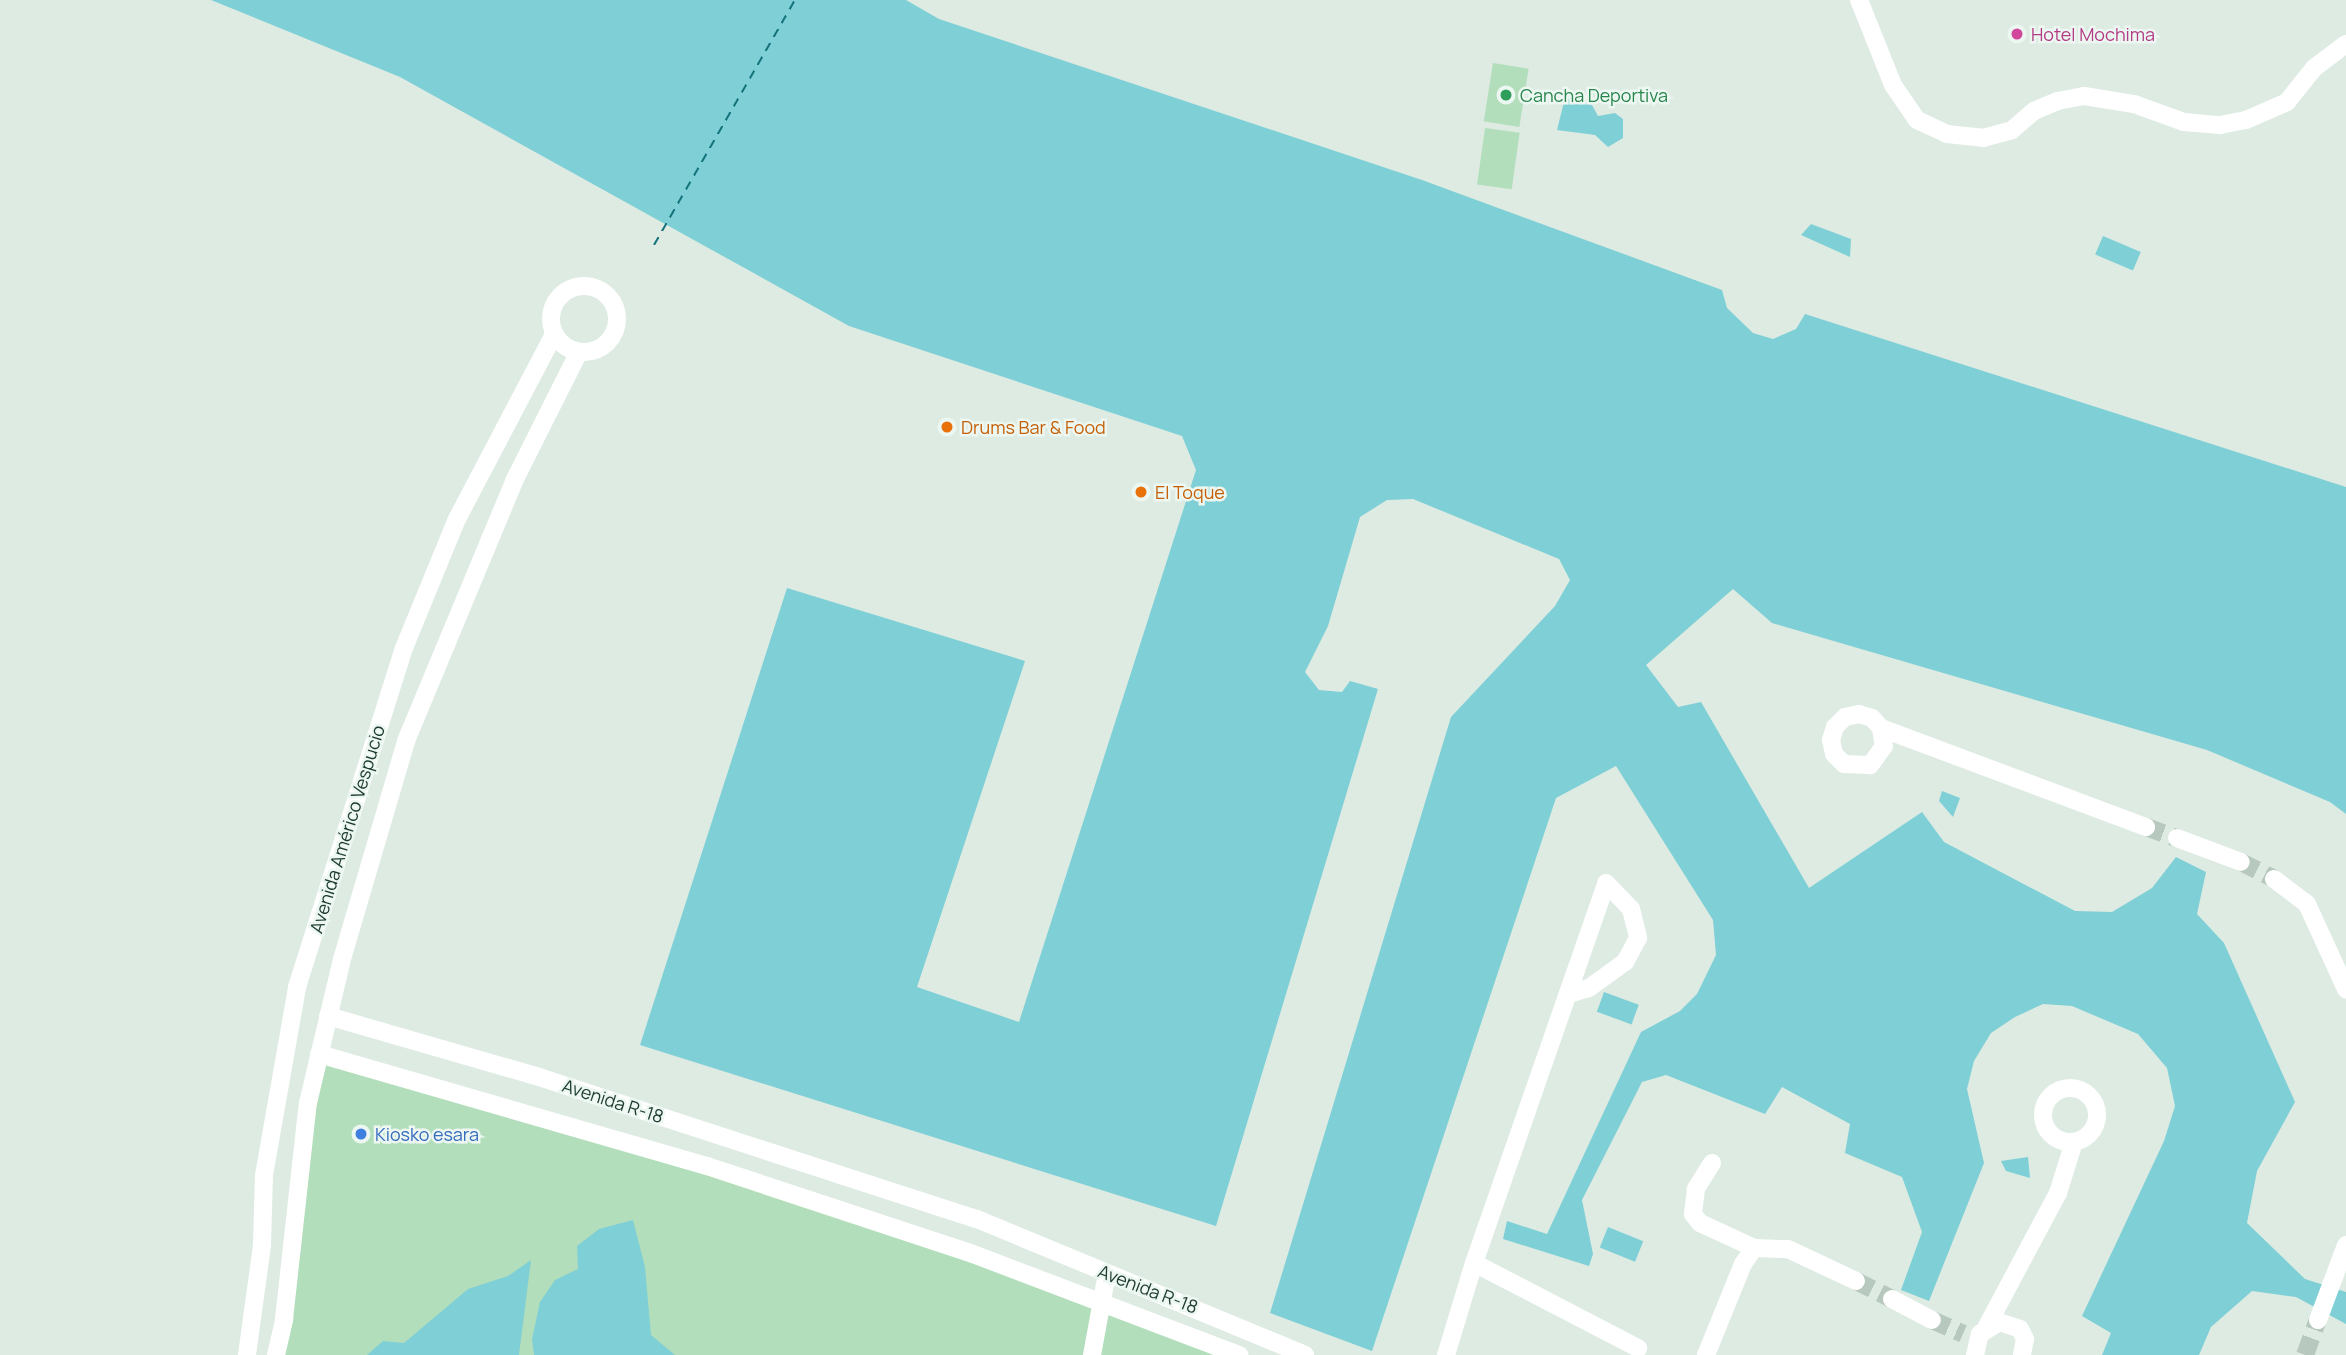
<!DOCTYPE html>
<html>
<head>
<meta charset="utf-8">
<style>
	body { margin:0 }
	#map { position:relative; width:2346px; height:1355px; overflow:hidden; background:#ddebe3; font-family:Manrope,sans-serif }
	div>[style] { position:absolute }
	.green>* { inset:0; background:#b3debb; transform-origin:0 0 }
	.water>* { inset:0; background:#7fcfd6; transform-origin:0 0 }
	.ferry>* { height:2px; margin-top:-1px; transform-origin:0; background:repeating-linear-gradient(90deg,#13727b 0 9px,transparent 0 16px) }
	.minor-tunnel>* { height:18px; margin-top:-9px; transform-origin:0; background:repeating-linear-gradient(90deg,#b7c8bf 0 18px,transparent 0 27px) }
	.minor>* { height:18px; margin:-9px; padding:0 9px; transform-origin:9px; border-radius:9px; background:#fff }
	.minor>.ring { margin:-9px; padding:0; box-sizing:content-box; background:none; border:18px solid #fff; border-radius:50% }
	.dots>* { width:19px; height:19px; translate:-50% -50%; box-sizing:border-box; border:4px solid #edf7f1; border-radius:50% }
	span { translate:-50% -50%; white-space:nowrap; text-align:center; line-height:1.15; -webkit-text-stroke:5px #edf7f1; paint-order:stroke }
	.hotel-label { font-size:18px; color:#b23c85 }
	.left { translate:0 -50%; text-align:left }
	.leisure-label { font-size:18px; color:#27864d }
	.food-label { font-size:18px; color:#c56008 }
	.street-label { font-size:18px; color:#1d3b31 }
	.shop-label { font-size:18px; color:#366cbe }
</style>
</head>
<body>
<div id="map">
	<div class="green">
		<i style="left:1493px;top:63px;width:36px;height:59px;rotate:9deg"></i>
		<i style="left:1485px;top:128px;width:35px;height:57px;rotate:8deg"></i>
		<i style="clip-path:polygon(319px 1054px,707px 1166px,1235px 1355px,276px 1355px)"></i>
	</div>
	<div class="water">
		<i style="clip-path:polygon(211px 0,906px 0,939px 19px,1422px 180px,1722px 290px,1727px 308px,1753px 333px,1773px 339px,1796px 329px,1805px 314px,2346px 487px,2346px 814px,2330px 802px,2207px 750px,1772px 623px,1733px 589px,1646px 665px,1678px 707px,1701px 702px,1809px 888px,1922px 812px,1944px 842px,2075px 911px,2112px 912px,2152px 888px,2176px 857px,2206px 872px,2197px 914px,2224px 943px,2295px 1102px,2257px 1171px,2247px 1223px,2305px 1279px,2346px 1292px,2346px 1324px,2296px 1297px,2252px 1291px,2211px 1327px,2199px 1355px,2102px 1355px,2111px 1333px,2082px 1316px,2164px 1141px,2175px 1106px,2167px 1068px,2138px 1034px,2072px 1006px,2043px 1004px,2015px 1017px,1991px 1033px,1974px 1061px,1967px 1089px,1984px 1163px,1929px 1301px,1901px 1290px,1922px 1232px,1902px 1177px,1845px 1153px,1850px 1124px,1782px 1087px,1765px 1114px,1666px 1075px,1642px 1082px,1582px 1200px,1593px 1254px,1589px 1266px,1503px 1239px,1507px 1221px,1547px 1234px,1641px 1032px,1680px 1011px,1697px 994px,1716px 955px,1713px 920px,1616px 766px,1556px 798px,1372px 1351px,1270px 1313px,1451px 717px,1555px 606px,1570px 580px,1559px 559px,1413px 499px,1387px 500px,1360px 517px,1328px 626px,1305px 672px,1319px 690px,1342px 692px,1350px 681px,1378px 689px,1216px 1226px,640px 1045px,787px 588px,1025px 661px,917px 987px,1019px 1022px,1196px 470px,1182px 436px,849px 326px,400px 77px)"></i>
		<i style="clip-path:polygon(1565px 98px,1592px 105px,1598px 116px,1615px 113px,1623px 119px,1623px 138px,1608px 147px,1595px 135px,1557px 130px)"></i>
		<i style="clip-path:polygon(1811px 224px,1851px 239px,1850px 257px,1801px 235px)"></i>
		<i style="left:2103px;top:236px;width:41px;height:20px;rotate:23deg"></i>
		<i style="clip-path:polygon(1942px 791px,1960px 798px,1953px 817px,1939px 801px)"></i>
		<i style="left:1604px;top:992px;width:37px;height:21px;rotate:20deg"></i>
		<i style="clip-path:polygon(2028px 1157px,2030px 1178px,2006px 1171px,2001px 1161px)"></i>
		<i style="clip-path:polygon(633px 1220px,645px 1267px,651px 1335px,675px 1355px,534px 1355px,532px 1339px,540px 1302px,555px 1280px,578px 1269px,577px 1246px,599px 1229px)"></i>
		<i style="left:1608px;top:1227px;width:38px;height:22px;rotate:22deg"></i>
		<i style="clip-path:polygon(531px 1260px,519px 1355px,367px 1355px,383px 1341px,404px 1343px,468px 1289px,508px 1276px)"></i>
	</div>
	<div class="ferry">
		<i style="left:654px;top:245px;width:283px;rotate:-60.1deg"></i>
	</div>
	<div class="minor-tunnel">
		<i style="left:2146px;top:827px;width:33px;rotate:20deg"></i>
		<i style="left:2241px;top:862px;width:37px;rotate:27deg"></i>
		<i style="left:1856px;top:1281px;width:40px;rotate:26.6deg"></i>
		<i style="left:1932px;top:1320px;width:34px;rotate:24deg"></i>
		<i style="left:2305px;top:1355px;width:37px;rotate:-70deg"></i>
	</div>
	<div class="minor">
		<i style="left:1859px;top:0;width:92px;rotate:68.2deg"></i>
		<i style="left:1893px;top:85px;width:42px;rotate:55.6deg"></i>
		<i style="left:1917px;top:120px;width:33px;rotate:25deg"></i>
		<i style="left:1947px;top:134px;width:36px;rotate:6deg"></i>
		<i style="left:1983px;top:138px;width:30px;rotate:-15deg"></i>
		<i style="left:2012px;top:130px;width:29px;rotate:-41deg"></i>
		<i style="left:2034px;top:111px;width:26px;rotate:-23deg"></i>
		<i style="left:2058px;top:101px;width:26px;rotate:-11deg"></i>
		<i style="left:2084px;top:96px;width:51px;rotate:9.1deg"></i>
		<i style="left:2134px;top:104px;width:53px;rotate:19.8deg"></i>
		<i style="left:2184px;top:122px;width:36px;rotate:5deg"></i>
		<i style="left:2220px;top:125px;width:26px;rotate:-11deg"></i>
		<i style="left:2246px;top:120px;width:45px;rotate:-23.7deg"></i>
		<i style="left:2287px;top:102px;width:43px;rotate:-51.5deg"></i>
		<i style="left:2314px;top:68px;width:40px;rotate:-37deg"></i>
		<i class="ring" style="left:551px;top:286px;width:48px;height:48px"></i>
		<i style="left:1881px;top:728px;width:18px;rotate:81deg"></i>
		<i style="left:1884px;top:746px;width:24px;rotate:126deg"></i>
		<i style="left:1870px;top:765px;width:26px;rotate:-178deg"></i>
		<i style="left:1844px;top:764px;width:14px;rotate:-135deg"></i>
		<i style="left:1834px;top:754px;width:14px;rotate:-102deg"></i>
		<i style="left:1831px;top:740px;width:14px;rotate:-73deg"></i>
		<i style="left:1835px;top:727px;width:14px;rotate:-45deg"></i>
		<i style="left:1845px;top:717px;width:14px;rotate:-12deg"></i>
		<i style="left:1859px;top:714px;width:14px;rotate:17deg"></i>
		<i style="left:1872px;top:718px;width:13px;rotate:48deg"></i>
		<i style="left:1881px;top:728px;width:283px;rotate:20.5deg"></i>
		<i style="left:2177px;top:838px;width:68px;rotate:20.6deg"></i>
		<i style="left:2274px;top:879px;width:41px;rotate:37.1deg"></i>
		<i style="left:2307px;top:904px;width:94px;rotate:65.4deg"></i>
		<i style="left:328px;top:1016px;width:220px;rotate:16.1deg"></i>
		<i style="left:539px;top:1077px;width:460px;rotate:18deg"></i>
		<i style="left:977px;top:1219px;width:355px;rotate:22.5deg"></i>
		<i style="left:319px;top:1054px;width:404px;rotate:16.1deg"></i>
		<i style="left:707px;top:1166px;width:280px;rotate:18.3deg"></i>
		<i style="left:973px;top:1254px;width:285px;rotate:20.8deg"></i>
		<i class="ring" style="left:2043px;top:1088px;width:36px;height:36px"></i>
		<i style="left:1712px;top:1163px;width:31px;rotate:122deg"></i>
		<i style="left:1696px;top:1189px;width:25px;rotate:97deg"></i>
		<i style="left:1693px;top:1214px;width:11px;rotate:52deg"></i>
		<i style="left:1700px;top:1223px;width:60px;rotate:24.8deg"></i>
		<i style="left:1474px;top:1263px;width:185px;rotate:27.4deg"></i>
		<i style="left:1892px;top:1299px;width:45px;rotate:27.7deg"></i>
		<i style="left:2318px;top:1320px;width:80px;rotate:-69.5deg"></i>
		<i style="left:1987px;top:1326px;width:151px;rotate:-61.9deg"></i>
		<i style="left:2058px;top:1193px;width:53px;rotate:-72.6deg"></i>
		<i style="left:247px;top:1355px;width:111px;rotate:-82.2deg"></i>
		<i style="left:262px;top:1245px;width:70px;rotate:-88.4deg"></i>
		<i style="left:264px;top:1175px;width:191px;rotate:-80deg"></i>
		<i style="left:297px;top:987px;width:355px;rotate:-72.5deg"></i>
		<i style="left:404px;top:648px;width:139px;rotate:-67.7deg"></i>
		<i style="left:457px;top:519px;width:209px;rotate:-62.3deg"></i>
		<i style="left:276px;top:1355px;width:37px;rotate:-77deg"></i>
		<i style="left:284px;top:1319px;width:217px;rotate:-83.7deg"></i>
		<i style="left:308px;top:1103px;width:148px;rotate:-76.7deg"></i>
		<i style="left:342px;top:959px;width:227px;rotate:-73.6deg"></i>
		<i style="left:406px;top:741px;width:282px;rotate:-67.4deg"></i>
		<i style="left:514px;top:481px;width:144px;rotate:-63.3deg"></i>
		<i style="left:1092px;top:1355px;width:83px;rotate:-79.6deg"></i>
		<i style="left:1446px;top:1355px;width:96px;rotate:-73.1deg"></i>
		<i style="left:1474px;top:1263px;width:402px;rotate:-70.8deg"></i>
		<i style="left:1606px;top:883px;width:36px;rotate:46deg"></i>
		<i style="left:1631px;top:909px;width:30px;rotate:76deg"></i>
		<i style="left:1638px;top:938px;width:27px;rotate:118deg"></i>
		<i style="left:1625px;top:962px;width:44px;rotate:144.2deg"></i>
		<i style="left:1589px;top:988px;width:22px;rotate:164deg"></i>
		<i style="left:1706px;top:1355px;width:98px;rotate:-67.9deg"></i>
		<i style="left:1743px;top:1264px;width:19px;rotate:-55deg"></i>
		<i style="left:1754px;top:1248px;width:34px;rotate:2deg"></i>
		<i style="left:1788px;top:1249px;width:75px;rotate:25.2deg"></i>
		<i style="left:1975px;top:1355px;width:22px;rotate:-77deg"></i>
		<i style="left:1980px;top:1334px;width:22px;rotate:-32deg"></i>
		<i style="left:1999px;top:1322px;width:22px;rotate:18deg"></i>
		<i style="left:2020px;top:1329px;width:11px;rotate:63deg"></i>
		<i style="left:2025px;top:1339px;width:16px;rotate:101deg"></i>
	</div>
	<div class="dots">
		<i style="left:2017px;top:34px;background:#d1479c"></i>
		<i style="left:1506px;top:95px;background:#2e9e5b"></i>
		<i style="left:947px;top:427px;background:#e8710a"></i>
		<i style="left:1141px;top:492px;background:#e8710a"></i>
		<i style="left:361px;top:1134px;background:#3f7fe0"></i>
	</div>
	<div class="hotel-label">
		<span class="left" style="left:2031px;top:34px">Hotel Mochima</span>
	</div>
	<div class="leisure-label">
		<span class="left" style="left:1520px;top:95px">Cancha Deportiva</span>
	</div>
	<div class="food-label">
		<span class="left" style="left:961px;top:427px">Drums Bar &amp; Food</span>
		<span class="left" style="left:1155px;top:492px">El Toque</span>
	</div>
	<div class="street-label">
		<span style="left:347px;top:829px;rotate:-73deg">Avenida Américo Vespucio</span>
		<span style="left:613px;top:1101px;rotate:18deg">Avenida R-18</span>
		<span style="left:1148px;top:1289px;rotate:21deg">Avenida R-18</span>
	</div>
	<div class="shop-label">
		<span class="left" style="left:375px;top:1134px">Kiosko esara</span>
	</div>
</div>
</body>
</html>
